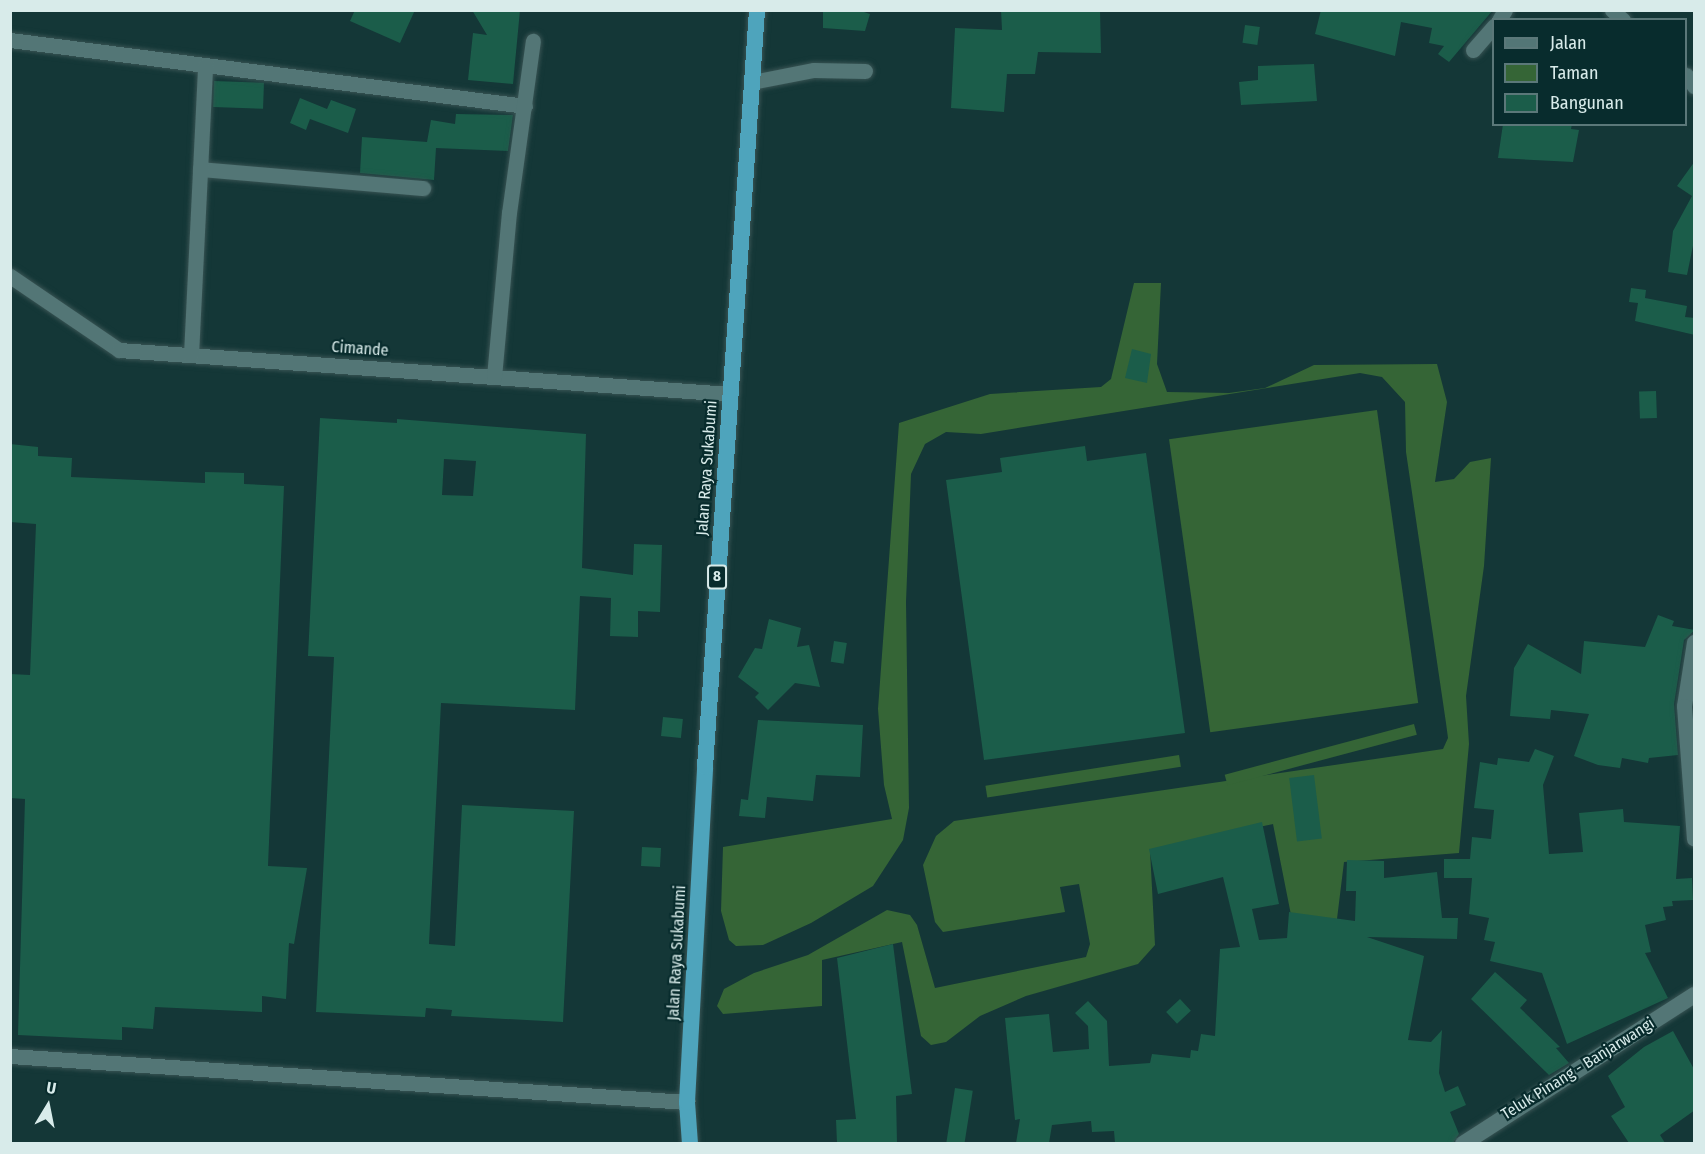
<!DOCTYPE html>
<html>
<head>
<meta charset="utf-8">
<style>
	body { margin:0 }
	#map { position:relative; width:1705px; height:1154px; overflow:hidden; background:#143737; font-family:"Fira Sans Condensed",sans-serif }
	div>[style] { position:absolute }
	.green>* { inset:0; background:#356536; transform-origin:0 0 }
	.building>* { inset:0; background:#1b5d4a; transform-origin:0 0 }
	.roads { filter:drop-shadow(0 0 2px #385353) drop-shadow(0 0 2px #385353) }
	.minor>* { height:15px; margin:-7.5px; padding:0 7.5px; transform-origin:7.5px; border-radius:7.5px; background:#537676 }
	.secondary>* { height:16px; margin:-8px; padding:0 8px; transform-origin:8px; border-radius:8px; background:#537676 }
	.trunk>* { height:16px; margin:-8px; padding:0 8px; transform-origin:8px; border-radius:8px; background:#4ea4bc }
	span { translate:-50% -50%; white-space:nowrap; text-align:center; line-height:1.15; -webkit-text-stroke:4.5px #082c2d; paint-order:stroke }
	.shield-label span { padding:2px 4px; background:#082c2d; border:2px solid; border-radius:4px; -webkit-text-stroke-width:0 }
	.shield-label { font-size:15px; color:#d8ebea; font-weight:700 }
	.street-label { font-size:16px; color:#d8ebea }
	.frame { position:absolute; inset:0; border:12px solid #d8ebea; pointer-events:none }
	.legend { position:absolute; left:1492px; top:18px; width:195px; height:108px; box-sizing:border-box; background:#082c2d; border:2px solid #5b7879; margin:0; padding:8px 10px; list-style:none; font-size:18px; color:#d8ebea }
	.legend li { display:flex; align-items:center; gap:12px; height:30px }
	.legend b { width:30px; border:2px solid #5b7879 }
	.north { position:absolute; left:18px; top:1076px; width:60px; height:60px; -webkit-text-stroke:4px #082c2d; paint-order:stroke; rotate:10deg; font-size:16px; font-weight:700; line-height:24px; text-align:center; color:#d8ebea }
	.north::after { content:''; display:block; margin:auto; width:21px; height:27px; background:#d8ebea; clip-path:polygon(50% 0,100% 100%,50% 72%,0 100%) }
</style>
</head>
<body>
<div id="map">
	<div class="green">
		<i style="clip-path:polygon(1134px 283px,1161px 283px,1157px 364px,1167px 392px,1229px 393px,1265px 388px,1314px 365px,1437px 364px,1447px 402px,1435px 482px,1454px 479px,1470px 462px,1491px 458px,1484px 566px,1466px 696px,1469px 744px,1459px 853px,1344px 862px,1337px 919px,1291px 915px,1273px 824px,1150px 850px,1155px 945px,1138px 964px,1026px 996px,980px 1016px,946px 1042px,931px 1045px,921px 1036px,902px 942px,822px 960px,822px 1006px,723px 1014px,717px 1006px,724px 989px,754px 973px,808px 955px,887px 910px,910px 915px,917px 925px,935px 988px,1086px 957px,1090px 944px,1079px 884px,1060px 887px,1065px 912px,943px 932px,935px 922px,923px 865px,936px 836px,954px 821px,1443px 749px,1448px 738px,1446px 723px,1406px 452px,1405px 402px,1382px 377px,1360px 373px,981px 434px,946px 432px,925px 444px,911px 474px,906px 602px,909px 808px,903px 840px,873px 886px,811px 923px,763px 945px,736px 946px,729px 940px,721px 911px,723px 847px,892px 819px,884px 785px,878px 709px,899px 423px,990px 394px,1101px 387px,1111px 379px)"></i>
		<i style="left:1377px;top:410px;width:296px;height:210px;rotate:82deg"></i>
		<i style="left:1414px;top:724px;width:11px;height:196px;rotate:75deg"></i>
		<i style="left:1179px;top:755px;width:12px;height:196px;rotate:81deg"></i>
	</div>
	<div class="building">
		<i style="clip-path:polygon(355px 10px,415px 10px,400px 43px,350px 21px)"></i>
		<i style="clip-path:polygon(472px 10px,520px 10px,513px 84px,468px 80px,473px 33px,487px 35px)"></i>
		<i style="clip-path:polygon(823px 10px,858px 10px,870px 14px,865px 31px,823px 28px)"></i>
		<i style="clip-path:polygon(1001px 10px,1100px 10px,1101px 53px,1038px 52px,1035px 74px,1007px 74px,1004px 112px,951px 108px,955px 28px,1002px 30px)"></i>
		<i style="clip-path:polygon(1321px 10px,1493px 10px,1449px 62px,1438px 54px,1444px 46px,1429px 43px,1432px 28px,1401px 22px,1395px 56px,1315px 34px)"></i>
		<i style="left:1245px;top:25px;width:15px;height:18px;rotate:8deg"></i>
		<i style="clip-path:polygon(1314px 64px,1317px 101px,1241px 105px,1239px 82px,1258px 80px,1258px 66px)"></i>
		<i style="left:214px;top:81px;width:50px;height:26px;rotate:2deg"></i>
		<i style="clip-path:polygon(300px 98px,327px 109px,331px 100px,356px 109px,348px 133px,310px 119px,306px 130px,290px 123px)"></i>
		<i style="clip-path:polygon(456px 114px,513px 115px,508px 151px,436px 148px,434px 180px,360px 173px,362px 137px,427px 142px,431px 120px,455px 124px)"></i>
		<i style="clip-path:polygon(1503px 124px,1572px 124px,1571px 129px,1579px 130px,1573px 162px,1498px 158px)"></i>
		<i style="clip-path:polygon(1695px 161px,1695px 236px,1687px 275px,1668px 272px,1673px 231px,1692px 196px,1677px 186px)"></i>
		<i style="clip-path:polygon(1631px 288px,1646px 290px,1645px 298px,1687px 306px,1685px 317px,1695px 318px,1695px 335px,1635px 321px,1638px 303px,1629px 302px)"></i>
		<i style="clip-path:polygon(1132px 349px,1151px 354px,1147px 383px,1125px 378px)"></i>
		<i style="left:1656px;top:391px;width:27px;height:17px;rotate:88deg"></i>
		<i style="clip-path:polygon(evenodd,320px 418px,397px 423px,397px 419px,586px 434px,582px 568px,633px 575px,634px 544px,662px 545px,660px 612px,638px 611px,638px 637px,610px 636px,611px 598px,580px 596px,575px 710px,441px 703px,429px 944px,455px 946px,462px 805px,574px 811px,563px 1022px,451px 1016px,452px 1010px,426px 1008px,425px 1017px,316px 1012px,334px 657px,308px 656px,320px 418px,444px 459px,476px 461px,473px 496px,442px 495px,444px 459px)"></i>
		<i style="clip-path:polygon(10px 444px,38px 447px,38px 456px,72px 458px,71px 477px,205px 483px,205px 472px,244px 473px,244px 484px,284px 486px,268px 866px,307px 868px,294px 944px,289px 943px,286px 999px,262px 996px,262px 1012px,155px 1007px,153px 1029px,122px 1027px,122px 1040px,18px 1035px,25px 799px,10px 798px,10px 674px,30px 675px,36px 524px,10px 522px)"></i>
		<i style="clip-path:polygon(1085px 446px,1087px 461px,1146px 453px,1185px 733px,984px 760px,946px 480px,1002px 472px,1000px 458px)"></i>
		<i style="clip-path:polygon(1658px 615px,1674px 621px,1672px 626px,1695px 630px,1684px 640px,1674px 704px,1678px 755px,1649px 758px,1648px 763px,1622px 758px,1620px 768px,1598px 765px,1574px 756px,1589px 714px,1551px 710px,1550px 719px,1510px 716px,1514px 668px,1528px 644px,1581px 674px,1584px 641px,1645px 647px)"></i>
		<i style="clip-path:polygon(769px 619px,801px 628px,797px 647px,809px 645px,820px 687px,795px 683px,768px 710px,755px 697px,759px 693px,738px 677px,755px 648px,762px 649px)"></i>
		<i style="left:834px;top:641px;width:13px;height:21px;rotate:9deg"></i>
		<i style="left:663px;top:717px;width:20px;height:19px;rotate:6deg"></i>
		<i style="clip-path:polygon(758px 720px,863px 725px,860px 777px,816px 775px,813px 801px,767px 797px,765px 818px,739px 816px,741px 799px,748px 800px)"></i>
		<i style="clip-path:polygon(1535px 749px,1554px 756px,1543px 785px,1549px 854px,1583px 852px,1579px 813px,1623px 809px,1624px 822px,1680px 826px,1676px 879px,1692px 878px,1693px 900px,1672px 901px,1673px 906px,1663px 907px,1666px 920px,1645px 925px,1651px 952px,1645px 953px,1668px 998px,1567px 1044px,1542px 973px,1490px 961px,1495px 942px,1484px 940px,1489px 918px,1469px 914px,1472px 878px,1444px 878px,1444px 859px,1470px 859px,1472px 837px,1491px 839px,1494px 810px,1474px 808px,1480px 762px,1497px 765px,1498px 758px,1529px 762px)"></i>
		<i style="left:1314px;top:775px;width:64px;height:25px;rotate:83deg"></i>
		<i style="clip-path:polygon(1262px 822px,1279px 904px,1252px 909px,1259px 940px,1287px 938px,1289px 912px,1355px 921px,1356px 891px,1346px 891px,1347px 860px,1384px 861px,1384px 878px,1437px 872px,1442px 918px,1458px 918px,1457px 939px,1367px 937px,1424px 956px,1408px 1040px,1431px 1042px,1442px 1030px,1439px 1073px,1445px 1092px,1458px 1086px,1466px 1105px,1450px 1112px,1459px 1134px,1453px 1143px,1115px 1143px,1114px 1131px,1092px 1132px,1091px 1121px,1052px 1125px,1049px 1143px,1016px 1143px,1020px 1119px,1015px 1120px,1005px 1018px,1049px 1014px,1053px 1052px,1089px 1049px,1088px 1026px,1075px 1013px,1088px 1001px,1107px 1021px,1109px 1066px,1150px 1063px,1152px 1054px,1190px 1058px,1191px 1050px,1198px 1051px,1201px 1034px,1215px 1036px,1220px 949px,1240px 947px,1223px 877px,1158px 894px,1149px 849px)"></i>
		<i style="left:642px;top:847px;width:19px;height:19px;rotate:3deg"></i>
		<i style="clip-path:polygon(893px 944px,912px 1094px,896px 1096px,897px 1143px,837px 1143px,836px 1120px,856px 1119px,837px 958px)"></i>
		<i style="clip-path:polygon(1495px 972px,1527px 1000px,1520px 1008px,1560px 1047px,1556px 1048px,1569px 1063px,1549px 1075px,1471px 999px)"></i>
		<i style="left:1180px;top:999px;width:16px;height:19px;rotate:47deg"></i>
		<i style="clip-path:polygon(1673px 1031px,1695px 1071px,1695px 1110px,1660px 1135px,1665px 1143px,1629px 1143px,1611px 1116px,1625px 1107px,1608px 1076px,1644px 1047px)"></i>
		<i style="left:955px;top:1088px;width:18px;height:56px;rotate:9deg"></i>
	</div>
	<div class="roads">
		<div class="minor">
			<i style="left:1612px;top:10px;width:15px;rotate:42deg"></i>
			<i style="left:1499px;top:20px;width:12px;rotate:-59deg"></i>
			<i style="left:10px;top:40px;width:519px;rotate:7.3deg"></i>
			<i style="left:1473px;top:50px;width:32px;rotate:-49deg"></i>
			<i style="left:1686px;top:75px;width:14px;rotate:54deg"></i>
			<i style="left:752px;top:82px;width:63px;rotate:-11deg"></i>
			<i style="left:814px;top:70px;width:51px;rotate:1.1deg"></i>
			<i style="left:200px;top:169px;width:224px;rotate:4.9deg"></i>
			<i style="left:10px;top:276px;width:132px;rotate:34.2deg"></i>
			<i style="left:119px;top:350px;width:613px;rotate:4.12deg"></i>
			<i style="left:191px;top:355px;width:290px;rotate:-87.2deg"></i>
			<i style="left:494px;top:377px;width:165px;rotate:-84.8deg"></i>
			<i style="left:509px;top:213px;width:174px;rotate:-82.1deg"></i>
			<i style="left:1694px;top:642px;width:65px;rotate:98.9deg"></i>
			<i style="left:1684px;top:706px;width:133px;rotate:85.7deg"></i>
			<i style="left:10px;top:1056px;width:679px;rotate:3.89deg"></i>
		</div>
		<div class="secondary">
			<i style="left:1463px;top:1144px;width:275px;rotate:-32.8deg"></i>
		</div>
		<div class="trunk">
			<i style="left:690px;top:1144px;width:42px;rotate:-94.1deg"></i>
			<i style="left:687px;top:1102px;width:335px;rotate:-86.9deg"></i>
			<i style="left:705px;top:767px;width:759px;rotate:-86.07deg"></i>
		</div>
	</div>
	<div class="shield-label">
		<span style="left:717px;top:577px">8</span>
	</div>
	<div class="street-label">
		<span style="left:360px;top:349px;rotate:4deg">Cimande</span>
		<span style="left:707px;top:468px;rotate:-86deg">Jalan Raya Sukabumi</span>
		<span style="left:677px;top:953px;rotate:-87deg">Jalan Raya Sukabumi</span>
		<span style="left:1578px;top:1069px;rotate:-32deg">Teluk Pinang - Banjarwangi</span>
	</div>
	<div class="frame"></div>
	<ul class="legend">
	<li><b style="height:8px;background:#537676"></b>Jalan</li>
	<li><b style="height:16px;background:#356536"></b>Taman</li>
	<li><b style="height:16px;background:#1b5d4a"></b>Bangunan</li>
	</ul>
	<div class="north">U</div>
</div>
</body>
</html>
